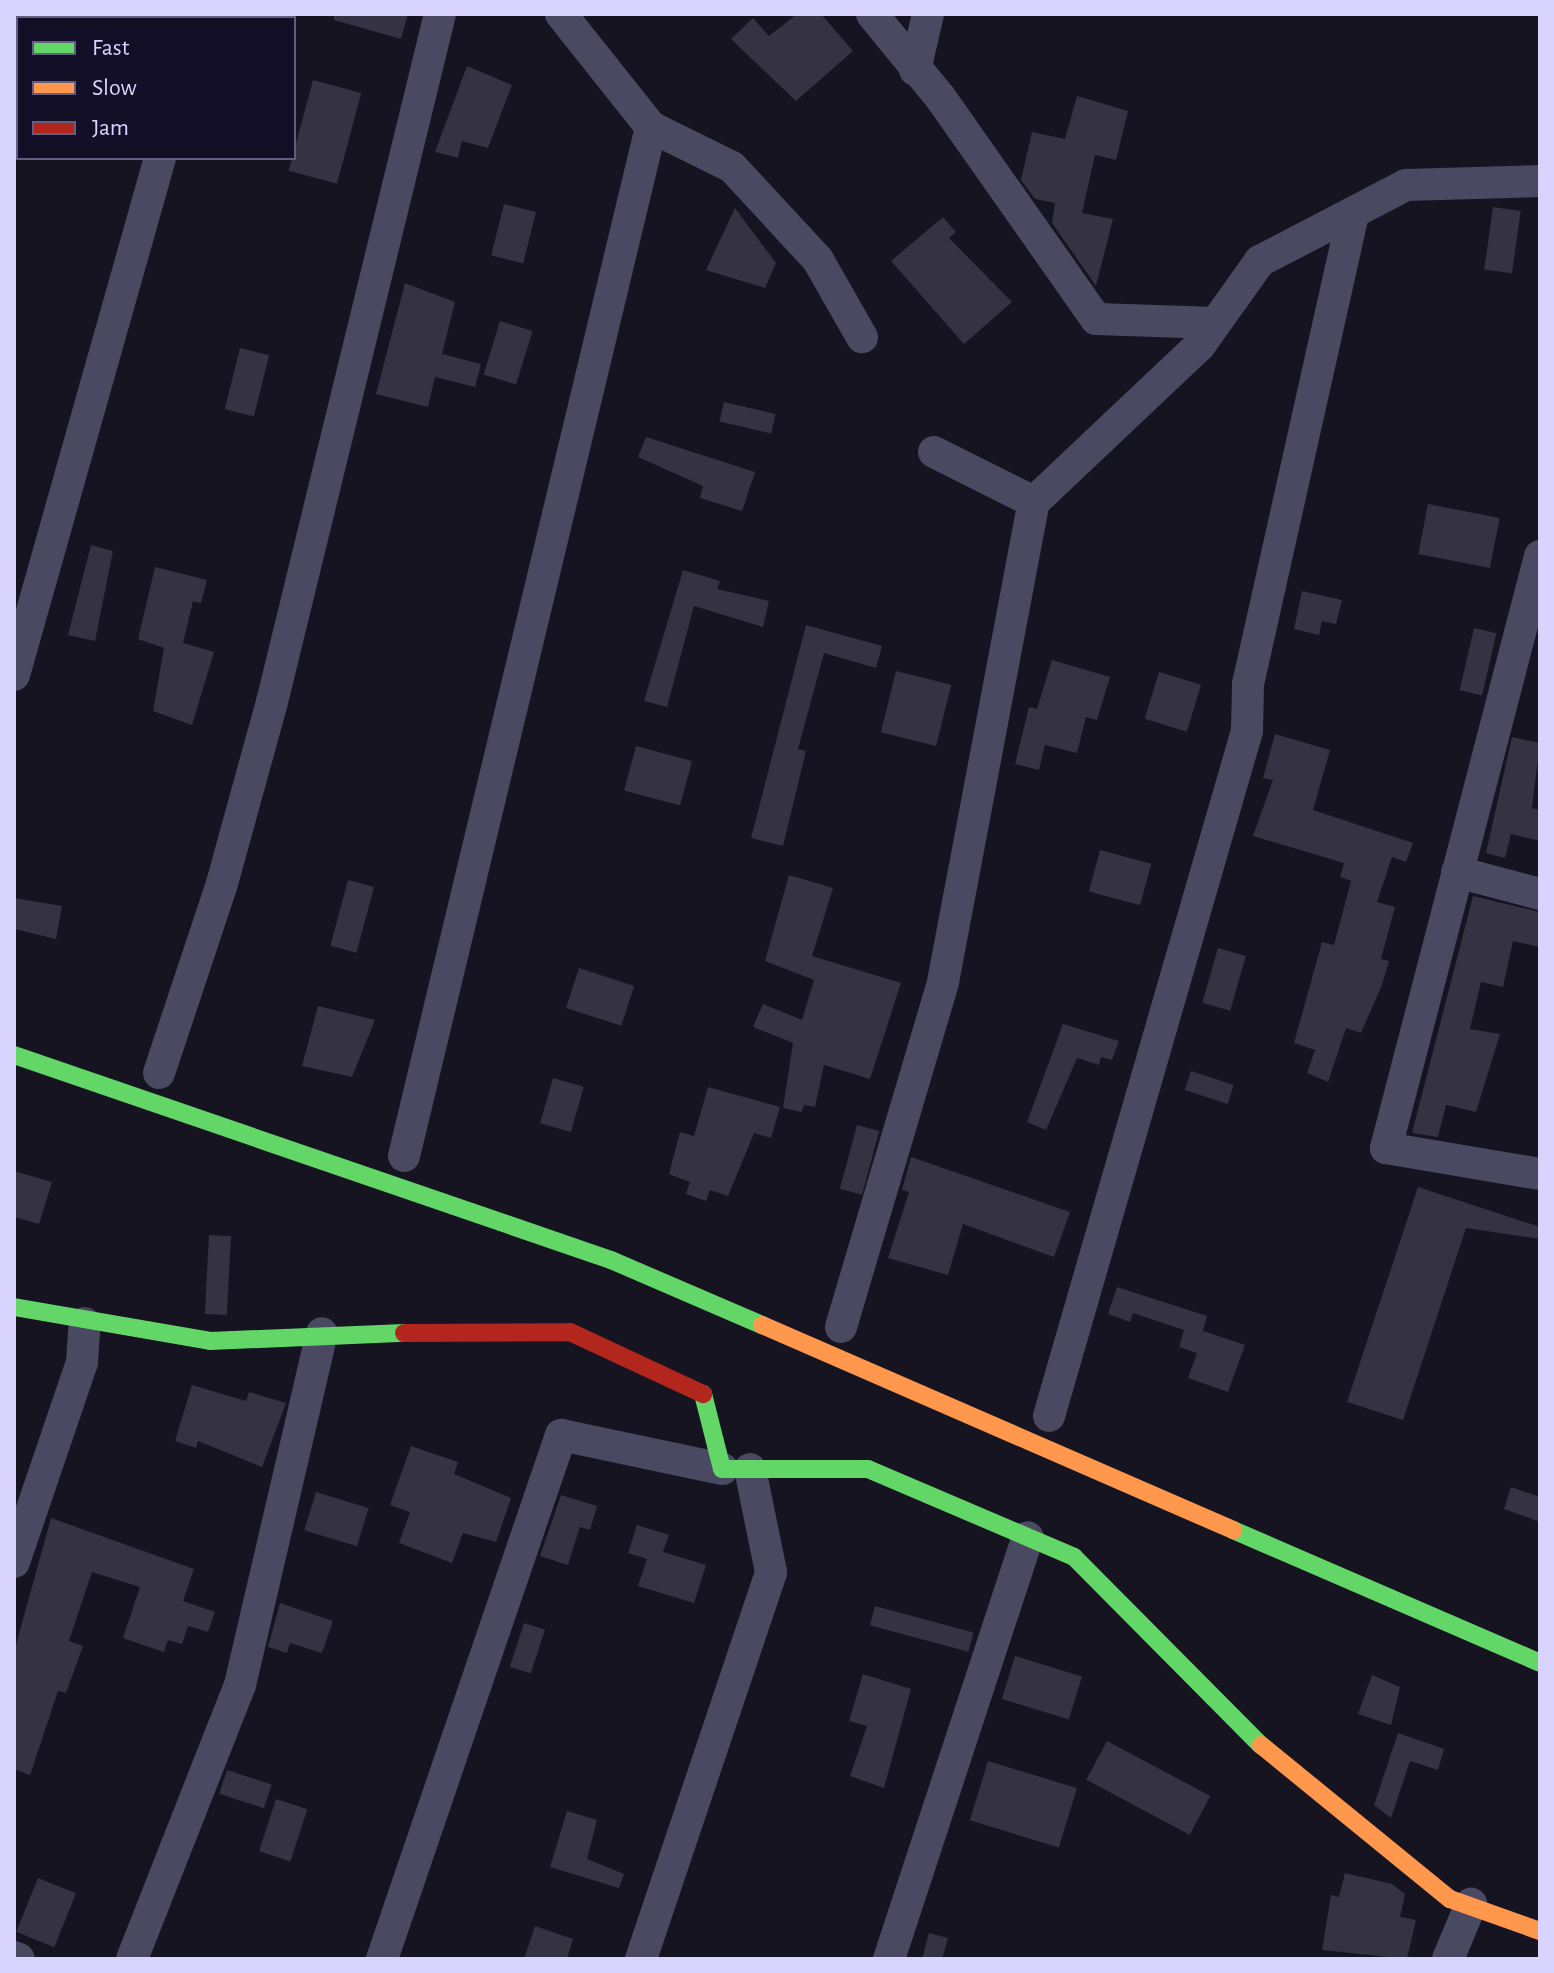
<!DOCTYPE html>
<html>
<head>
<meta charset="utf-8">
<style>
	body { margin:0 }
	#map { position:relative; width:1554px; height:1973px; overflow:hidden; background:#161421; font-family:"Alegreya Sans",sans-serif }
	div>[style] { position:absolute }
	.building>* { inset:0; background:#343243; transform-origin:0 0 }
	.street>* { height:32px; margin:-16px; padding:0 16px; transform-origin:16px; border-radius:16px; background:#4a4962 }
	.fast>* { height:18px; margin:-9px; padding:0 9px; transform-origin:9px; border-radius:9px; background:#63d668 }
	.slow>* { height:18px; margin:-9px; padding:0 9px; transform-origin:9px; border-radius:9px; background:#ff974d }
	.jam>* { height:18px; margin:-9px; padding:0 9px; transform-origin:9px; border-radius:9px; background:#b3261e }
	span { translate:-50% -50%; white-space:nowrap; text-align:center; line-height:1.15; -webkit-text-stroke:6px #130f26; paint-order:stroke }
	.frame { position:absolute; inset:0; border:16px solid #d9d4ff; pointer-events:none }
	.legend { position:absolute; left:16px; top:16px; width:280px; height:144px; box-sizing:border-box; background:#130f26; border:2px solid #625e7d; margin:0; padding:10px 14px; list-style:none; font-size:24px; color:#d9d4ff }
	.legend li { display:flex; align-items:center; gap:16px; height:40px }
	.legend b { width:40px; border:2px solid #625e7d }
</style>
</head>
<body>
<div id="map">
	<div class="building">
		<i style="clip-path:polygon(334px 14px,408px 14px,401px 39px,334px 20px)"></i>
		<i style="clip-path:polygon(797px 14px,821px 14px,853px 51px,796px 101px,731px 39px,753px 18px,769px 36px)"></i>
		<i style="clip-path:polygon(467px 66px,512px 85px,488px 148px,462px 141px,458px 158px,435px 152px)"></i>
		<i style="left:313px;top:80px;width:50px;height:94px;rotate:15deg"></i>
		<i style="clip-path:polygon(1077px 96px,1128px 111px,1116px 160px,1095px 155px,1082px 213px,1113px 219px,1096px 286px,1052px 223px,1055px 203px,1035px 199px,1021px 180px,1032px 132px,1065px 139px)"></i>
		<i style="left:504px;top:204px;width:33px;height:53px;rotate:14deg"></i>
		<i style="left:1493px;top:207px;width:28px;height:63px;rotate:8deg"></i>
		<i style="clip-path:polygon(735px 208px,776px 263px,765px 288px,706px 270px)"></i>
		<i style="clip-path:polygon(943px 217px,956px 232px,949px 238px,1012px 302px,964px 344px,891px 261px)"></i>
		<i style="clip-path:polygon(405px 283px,455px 302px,442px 354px,481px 364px,475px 387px,435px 377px,428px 407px,376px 394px)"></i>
		<i style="left:500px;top:321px;width:34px;height:56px;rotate:17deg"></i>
		<i style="left:240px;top:348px;width:30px;height:63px;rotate:14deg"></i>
		<i style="left:724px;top:402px;width:53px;height:20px;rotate:13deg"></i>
		<i style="clip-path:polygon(646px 437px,755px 472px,742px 511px,700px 498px,703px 486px,638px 457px)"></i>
		<i style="left:1428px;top:504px;width:73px;height:51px;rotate:11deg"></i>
		<i style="clip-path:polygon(91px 545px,113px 551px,95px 641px,68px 635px)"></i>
		<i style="clip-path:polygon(155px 567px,207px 580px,201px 603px,193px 601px,183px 643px,214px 652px,192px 725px,153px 711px,164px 648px,138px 639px)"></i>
		<i style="clip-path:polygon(683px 570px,720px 581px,717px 589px,769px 601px,763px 627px,694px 606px,667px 707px,644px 701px)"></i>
		<i style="clip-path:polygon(1302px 591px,1342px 600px,1336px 624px,1322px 621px,1319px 635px,1294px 629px)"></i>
		<i style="clip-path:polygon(806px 625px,882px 646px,876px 668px,824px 653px,798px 749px,806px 751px,783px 846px,751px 838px)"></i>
		<i style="left:1474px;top:628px;width:23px;height:64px;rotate:13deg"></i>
		<i style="clip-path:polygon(1052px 660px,1110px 677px,1097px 720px,1086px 717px,1077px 753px,1045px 745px,1039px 770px,1015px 764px,1029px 707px,1037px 709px)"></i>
		<i style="left:896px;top:671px;width:57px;height:63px;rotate:14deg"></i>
		<i style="left:1159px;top:672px;width:44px;height:49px;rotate:17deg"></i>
		<i style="clip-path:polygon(1275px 734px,1330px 750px,1313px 810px,1413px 843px,1406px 862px,1392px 857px,1377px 902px,1395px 907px,1381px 959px,1389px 961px,1382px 985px,1361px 1033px,1346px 1028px,1328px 1082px,1307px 1073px,1315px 1050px,1294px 1043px,1322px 942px,1334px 945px,1351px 881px,1340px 877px,1344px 863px,1253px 836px,1273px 780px,1263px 778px)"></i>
		<i style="clip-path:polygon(1512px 737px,1540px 743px,1532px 808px,1540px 810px,1540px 841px,1511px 834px,1505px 858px,1486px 853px)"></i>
		<i style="left:636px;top:746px;width:58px;height:46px;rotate:15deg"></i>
		<i style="left:1100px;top:850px;width:53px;height:43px;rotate:15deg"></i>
		<i style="clip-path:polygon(789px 875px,833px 888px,812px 956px,901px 983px,870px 1079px,824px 1065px,815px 1107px,804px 1105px,802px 1112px,783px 1108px,793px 1043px,753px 1027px,763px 1004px,802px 1020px,814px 980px,765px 961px)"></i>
		<i style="left:348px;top:880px;width:27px;height:68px;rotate:15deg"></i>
		<i style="clip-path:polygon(1473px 896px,1540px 912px,1540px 947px,1513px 941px,1503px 987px,1481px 982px,1470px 1029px,1500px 1034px,1476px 1112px,1446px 1105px,1438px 1137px,1412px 1133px)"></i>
		<i style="clip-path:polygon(14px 898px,62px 906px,56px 939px,14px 929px)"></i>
		<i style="left:1218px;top:948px;width:29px;height:57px;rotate:16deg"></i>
		<i style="left:579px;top:968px;width:58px;height:42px;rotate:18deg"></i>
		<i style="clip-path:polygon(318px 1006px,375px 1020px,352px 1077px,302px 1066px)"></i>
		<i style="clip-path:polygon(1063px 1024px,1119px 1041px,1112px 1060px,1101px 1057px,1099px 1065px,1077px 1058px,1046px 1130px,1027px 1122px)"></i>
		<i style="left:1191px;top:1071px;width:45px;height:20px;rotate:18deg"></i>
		<i style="left:553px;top:1078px;width:32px;height:47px;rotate:16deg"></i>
		<i style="clip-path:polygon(708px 1087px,780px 1107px,771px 1138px,754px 1133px,728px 1196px,710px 1190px,706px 1201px,686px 1194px,690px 1182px,669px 1174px,680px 1132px,694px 1136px)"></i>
		<i style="left:857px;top:1125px;width:23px;height:66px;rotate:15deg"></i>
		<i style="clip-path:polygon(911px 1157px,1070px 1212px,1054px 1257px,963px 1224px,948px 1275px,888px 1258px,909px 1192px,902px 1190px)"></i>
		<i style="clip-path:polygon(14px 1171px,52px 1182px,39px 1224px,14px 1217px)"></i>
		<i style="clip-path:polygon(1418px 1187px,1540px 1227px,1540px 1239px,1466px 1228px,1403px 1420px,1347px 1402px)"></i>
		<i style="left:209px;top:1235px;width:22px;height:79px;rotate:3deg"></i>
		<i style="clip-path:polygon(1117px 1287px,1207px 1316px,1203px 1331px,1245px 1345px,1228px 1392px,1188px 1378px,1197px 1353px,1179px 1347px,1184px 1330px,1133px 1313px,1130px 1322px,1108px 1314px)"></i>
		<i style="clip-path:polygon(192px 1385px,246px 1401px,249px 1392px,286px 1403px,262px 1467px,198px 1441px,196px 1448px,175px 1441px)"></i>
		<i style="clip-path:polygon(411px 1446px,458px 1462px,454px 1474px,511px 1498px,496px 1542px,463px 1533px,452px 1563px,399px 1543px,410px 1512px,390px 1505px)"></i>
		<i style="clip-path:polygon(1511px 1487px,1540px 1497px,1540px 1522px,1504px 1509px)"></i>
		<i style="left:316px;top:1492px;width:55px;height:40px;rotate:17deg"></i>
		<i style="clip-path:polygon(561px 1495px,597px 1506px,590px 1530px,580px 1527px,568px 1565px,540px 1556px)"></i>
		<i style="clip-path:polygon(51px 1518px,194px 1569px,183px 1601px,215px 1612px,208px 1632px,188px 1626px,182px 1644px,168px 1640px,164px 1652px,123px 1638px,140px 1587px,92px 1572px,69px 1641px,83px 1646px,66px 1693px,58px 1691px,30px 1775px,14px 1769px,14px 1652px)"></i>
		<i style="clip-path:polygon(637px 1525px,669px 1535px,663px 1552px,706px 1565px,694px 1603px,638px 1586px,647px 1559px,628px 1553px)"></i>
		<i style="clip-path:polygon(280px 1603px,333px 1621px,322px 1653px,290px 1643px,287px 1653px,268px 1647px)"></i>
		<i style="left:875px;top:1606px;width:102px;height:20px;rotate:15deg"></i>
		<i style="left:524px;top:1623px;width:22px;height:46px;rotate:18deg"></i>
		<i style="left:1015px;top:1656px;width:70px;height:45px;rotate:17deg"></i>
		<i style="clip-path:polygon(863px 1674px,911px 1689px,884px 1788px,850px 1776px,867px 1726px,849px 1721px)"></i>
		<i style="clip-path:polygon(1372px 1675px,1400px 1687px,1391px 1725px,1358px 1714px)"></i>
		<i style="clip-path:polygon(1398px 1733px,1444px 1749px,1438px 1770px,1410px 1761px,1391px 1818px,1374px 1805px)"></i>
		<i style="left:1107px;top:1741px;width:117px;height:44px;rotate:28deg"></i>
		<i style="left:988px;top:1761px;width:93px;height:62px;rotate:17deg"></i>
		<i style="left:227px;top:1770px;width:47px;height:25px;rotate:18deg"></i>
		<i style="left:276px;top:1799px;width:33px;height:55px;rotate:18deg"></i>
		<i style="clip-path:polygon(567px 1811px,597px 1820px,587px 1859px,624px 1874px,619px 1888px,550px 1867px)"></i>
		<i style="clip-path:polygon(1345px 1873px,1392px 1884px,1405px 1894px,1400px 1917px,1416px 1920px,1407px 1959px,1322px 1950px,1331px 1895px,1339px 1897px)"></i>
		<i style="left:38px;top:1878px;width:41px;height:58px;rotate:22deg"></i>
		<i style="clip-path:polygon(535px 1926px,573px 1939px,567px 1959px,524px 1959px)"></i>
		<i style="clip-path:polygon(929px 1933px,948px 1938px,942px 1959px,922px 1959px)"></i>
	</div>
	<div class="street">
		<i style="left:561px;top:14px;width:144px;rotate:51.5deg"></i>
		<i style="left:651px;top:127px;width:90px;rotate:26.3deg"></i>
		<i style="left:732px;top:167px;width:127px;rotate:47.2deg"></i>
		<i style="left:818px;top:260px;width:89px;rotate:60.3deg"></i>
		<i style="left:872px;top:14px;width:107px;rotate:50.7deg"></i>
		<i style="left:940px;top:97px;width:271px;rotate:54.9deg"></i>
		<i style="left:1096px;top:319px;width:119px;rotate:1.9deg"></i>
		<i style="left:192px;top:18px;width:4px;rotate:-76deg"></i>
		<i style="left:915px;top:70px;width:57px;rotate:-76.9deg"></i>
		<i style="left:934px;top:452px;width:112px;rotate:26.6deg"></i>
		<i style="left:1034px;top:502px;width:228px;rotate:-43.4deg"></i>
		<i style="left:1200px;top:345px;width:103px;rotate:-54.5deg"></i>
		<i style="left:1260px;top:261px;width:165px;rotate:-27.5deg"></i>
		<i style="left:1406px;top:185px;width:134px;rotate:-1.7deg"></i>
		<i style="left:1540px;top:556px;width:612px;rotate:104.58deg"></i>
		<i style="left:1386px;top:1148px;width:156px;rotate:9.6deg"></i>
		<i style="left:14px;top:675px;width:537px;rotate:-74.23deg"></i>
		<i style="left:1457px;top:872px;width:86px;rotate:14.8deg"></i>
		<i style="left:159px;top:1073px;width:196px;rotate:-71.6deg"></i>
		<i style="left:221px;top:887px;width:192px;rotate:-74.6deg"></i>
		<i style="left:272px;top:702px;width:708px;rotate:-76.28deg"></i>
		<i style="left:404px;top:1156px;width:1058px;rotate:-76.5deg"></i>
		<i style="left:841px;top:1327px;width:360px;rotate:-73.5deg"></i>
		<i style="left:943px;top:982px;width:489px;rotate:-79.3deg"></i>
		<i style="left:1049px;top:1416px;width:713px;rotate:-73.88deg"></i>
		<i style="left:1247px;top:731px;width:47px;rotate:-88.8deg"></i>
		<i style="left:1248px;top:684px;width:483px;rotate:-77.4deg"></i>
		<i style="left:14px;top:1562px;width:211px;rotate:-71.2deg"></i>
		<i style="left:82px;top:1362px;width:39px;rotate:-86deg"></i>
		<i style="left:14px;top:1957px;width:5px;rotate:22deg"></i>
		<i style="left:132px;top:1959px;width:295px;rotate:-68.5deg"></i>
		<i style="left:240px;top:1685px;width:361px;rotate:-76.9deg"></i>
		<i style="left:382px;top:1959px;width:554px;rotate:-71.14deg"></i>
		<i style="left:561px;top:1435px;width:165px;rotate:11.9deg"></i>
		<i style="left:641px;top:1959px;width:408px;rotate:-71.4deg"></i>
		<i style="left:771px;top:1572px;width:105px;rotate:-101.5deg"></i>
		<i style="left:889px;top:1959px;width:444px;rotate:-71.8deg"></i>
		<i style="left:1448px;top:1959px;width:60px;rotate:-67.3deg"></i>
	</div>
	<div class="fast">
		<i style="left:14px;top:1055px;width:631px;rotate:18.95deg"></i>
		<i style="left:611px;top:1260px;width:164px;rotate:23.3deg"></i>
		<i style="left:14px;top:1307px;width:199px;rotate:9.8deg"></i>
		<i style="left:210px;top:1341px;width:194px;rotate:-2.4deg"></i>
		<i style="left:703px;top:1394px;width:77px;rotate:75.8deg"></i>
		<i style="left:722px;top:1469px;width:146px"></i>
		<i style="left:868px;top:1469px;width:224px;rotate:23.1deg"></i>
		<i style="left:1074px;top:1557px;width:265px;rotate:45.2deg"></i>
		<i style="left:1233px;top:1530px;width:335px;rotate:23.4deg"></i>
	</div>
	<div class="slow">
		<i style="left:762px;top:1325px;width:514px;rotate:23.52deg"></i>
		<i style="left:1261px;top:1745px;width:244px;rotate:39.2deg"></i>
		<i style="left:1450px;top:1899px;width:96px;rotate:19.6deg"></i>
	</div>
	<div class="jam">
		<i style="left:404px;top:1333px;width:166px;rotate:-0.3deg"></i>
		<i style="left:570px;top:1332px;width:147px;rotate:25deg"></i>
	</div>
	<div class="frame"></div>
	<ul class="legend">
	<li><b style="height:10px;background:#63d668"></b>Fast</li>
	<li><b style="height:10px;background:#ff974d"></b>Slow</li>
	<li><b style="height:10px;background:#b3261e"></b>Jam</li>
	</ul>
</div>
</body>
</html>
